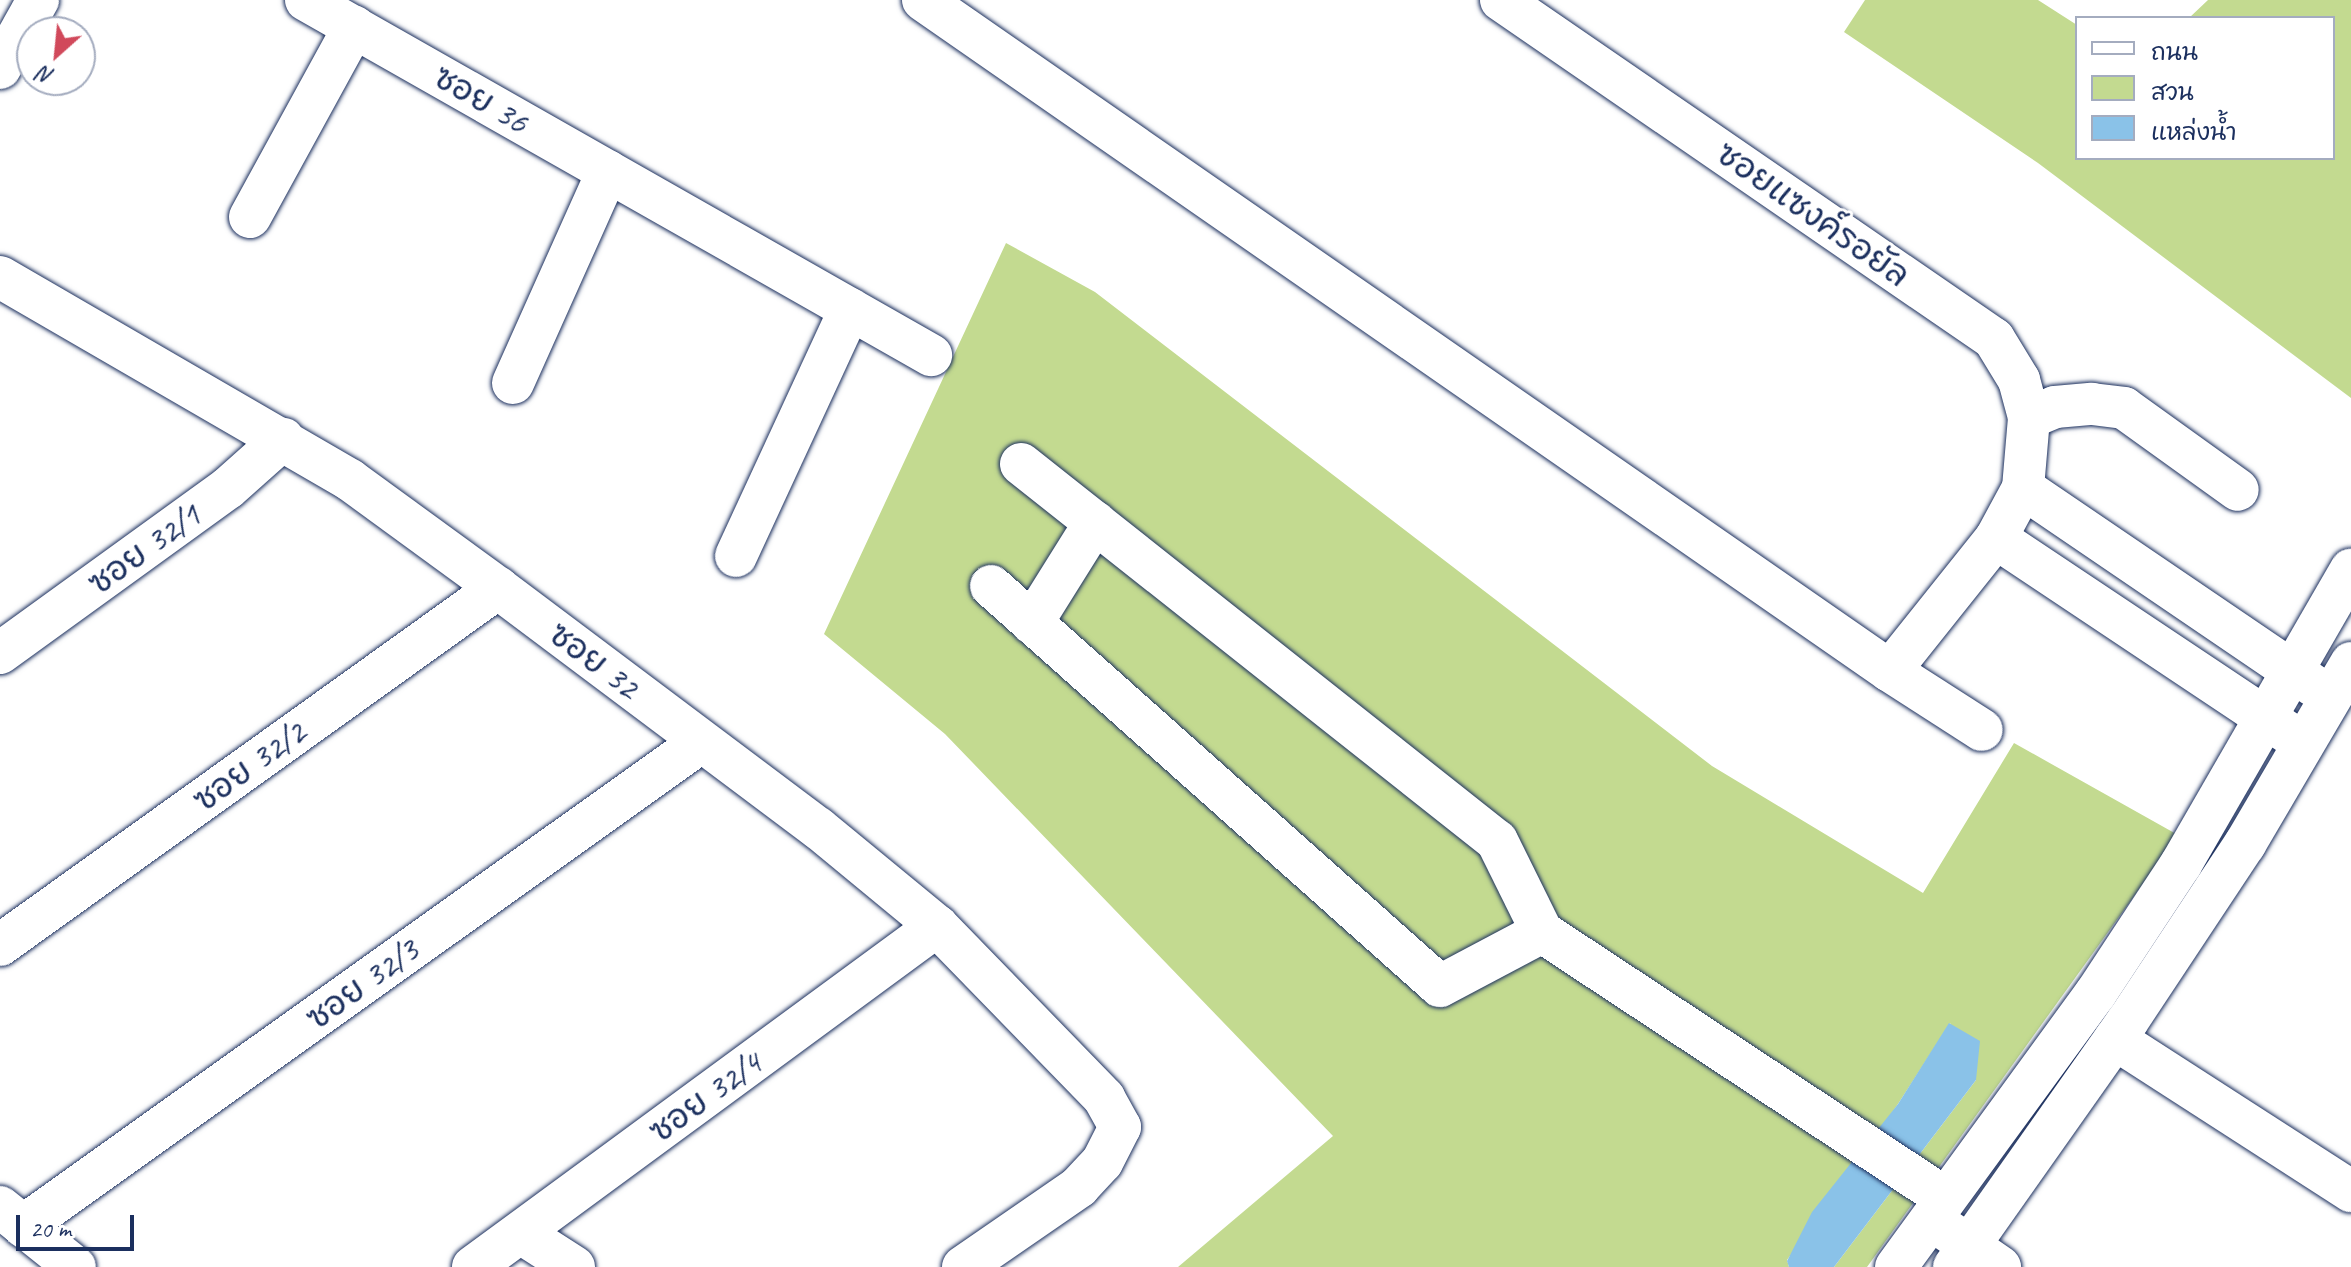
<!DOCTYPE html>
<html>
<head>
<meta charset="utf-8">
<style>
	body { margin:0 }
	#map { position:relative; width:2351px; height:1267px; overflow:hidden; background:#fff; font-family:Caveat,"Playpen Sans Thai",sans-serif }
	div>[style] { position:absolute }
	.green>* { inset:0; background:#c3da90 }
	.water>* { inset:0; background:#8ac2e8 }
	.roads { filter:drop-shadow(0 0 2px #1b2f5e) drop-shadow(0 0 2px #1b2f5e) }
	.street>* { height:42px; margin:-21px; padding:0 21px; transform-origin:21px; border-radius:21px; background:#fff }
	span { translate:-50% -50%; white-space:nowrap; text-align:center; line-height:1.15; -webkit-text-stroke:6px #fff; paint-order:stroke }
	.street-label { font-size:34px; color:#1b2f5e }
	.legend { position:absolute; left:2075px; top:16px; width:260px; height:144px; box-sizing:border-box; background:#fff; border:2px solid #a4acbf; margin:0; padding:10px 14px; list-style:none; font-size:24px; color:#1b2f5e }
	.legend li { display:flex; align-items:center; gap:16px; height:40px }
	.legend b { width:40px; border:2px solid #a4acbf }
	.north { position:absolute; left:16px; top:16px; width:80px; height:80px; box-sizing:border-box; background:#fff; border:2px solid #a4acbf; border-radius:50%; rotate:207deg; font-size:22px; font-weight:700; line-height:32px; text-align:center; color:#1b2f5e }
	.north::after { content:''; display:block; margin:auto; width:28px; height:36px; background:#d1495b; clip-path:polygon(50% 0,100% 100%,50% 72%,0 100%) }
	.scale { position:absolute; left:16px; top:1215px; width:118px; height:36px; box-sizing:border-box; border:4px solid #1b2f5e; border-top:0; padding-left:10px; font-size:24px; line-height:28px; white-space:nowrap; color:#1b2f5e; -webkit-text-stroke:6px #fff; paint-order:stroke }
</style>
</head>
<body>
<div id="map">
	<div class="green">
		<i style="clip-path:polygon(1865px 0,2038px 0,2077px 25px,2077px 158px,2333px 158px,2333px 18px,2189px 18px,2208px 0,2351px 0,2351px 398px,2038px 163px,1844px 32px)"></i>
		<i style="clip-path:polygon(1006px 243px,1095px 292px,1712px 766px,1923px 893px,2014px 743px,2178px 835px,1867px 1267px,1834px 1267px,1976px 1080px,1950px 1023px,1898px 1104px,1787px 1260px,1789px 1267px,1178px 1267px,1333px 1136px,945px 734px,824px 634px)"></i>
	</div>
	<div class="water">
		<i style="clip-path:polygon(1949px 1023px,1980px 1041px,1976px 1080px,1834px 1267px,1789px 1267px,1787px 1261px,1812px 1212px,1898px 1104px)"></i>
	</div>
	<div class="roads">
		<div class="street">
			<i style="left:306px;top:0;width:719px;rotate:29.6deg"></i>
			<i style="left:923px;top:0;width:1177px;rotate:34.76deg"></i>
			<i style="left:1890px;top:671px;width:109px;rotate:32.7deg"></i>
			<i style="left:1501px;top:0;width:598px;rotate:34.51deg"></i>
			<i style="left:1994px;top:339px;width:48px;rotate:58.6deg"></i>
			<i style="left:2019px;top:380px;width:39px;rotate:75deg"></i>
			<i style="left:2029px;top:418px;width:70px;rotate:94.9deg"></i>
			<i style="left:2023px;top:488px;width:57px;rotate:118.4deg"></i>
			<i style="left:1996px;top:538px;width:170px;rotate:128.6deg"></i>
			<i style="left:0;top:68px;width:78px;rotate:-60.8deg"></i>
			<i style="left:250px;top:217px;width:217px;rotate:-61.3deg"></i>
			<i style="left:0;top:277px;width:405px;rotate:30.1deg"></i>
			<i style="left:350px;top:480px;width:183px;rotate:36.1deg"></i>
			<i style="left:498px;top:588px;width:400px;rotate:36.9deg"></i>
			<i style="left:818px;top:828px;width:154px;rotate:39.5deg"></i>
			<i style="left:937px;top:926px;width:240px;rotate:45.8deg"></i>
			<i style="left:1104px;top:1098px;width:33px;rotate:61deg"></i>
			<i style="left:1120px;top:1127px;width:39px;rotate:117deg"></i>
			<i style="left:1102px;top:1162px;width:34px;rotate:133deg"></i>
			<i style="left:1079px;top:1187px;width:141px;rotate:145.4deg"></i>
			<i style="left:513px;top:383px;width:232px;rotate:-65.9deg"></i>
			<i style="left:2029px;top:418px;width:28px;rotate:-23deg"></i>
			<i style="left:2055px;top:407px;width:37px;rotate:-5deg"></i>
			<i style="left:2092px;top:404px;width:32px;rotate:7deg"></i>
			<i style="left:2124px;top:408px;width:140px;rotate:35.7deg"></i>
			<i style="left:1021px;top:464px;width:607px;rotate:38.38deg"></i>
			<i style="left:1497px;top:841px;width:102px;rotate:63.7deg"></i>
			<i style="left:2023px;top:488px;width:351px;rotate:34.2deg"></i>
			<i style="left:1996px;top:538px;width:351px;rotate:33.7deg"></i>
			<i style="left:736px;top:556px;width:272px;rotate:-65.2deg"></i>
			<i style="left:991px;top:586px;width:601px;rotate:41.7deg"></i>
			<i style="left:1440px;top:986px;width:115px;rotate:-27.9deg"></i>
			<i style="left:1542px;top:932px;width:483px;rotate:33.4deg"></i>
			<i style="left:1032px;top:623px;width:119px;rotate:-58deg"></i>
			<i style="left:0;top:653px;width:281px;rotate:-35.9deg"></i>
			<i style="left:228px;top:488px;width:74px;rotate:-41.7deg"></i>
			<i style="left:0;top:945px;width:613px;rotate:-35.64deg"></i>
			<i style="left:2115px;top:1039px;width:281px;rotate:32.8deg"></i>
			<i style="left:0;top:1207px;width:96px;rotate:38.7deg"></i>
			<i style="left:23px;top:1226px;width:833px;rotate:-35.52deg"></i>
			<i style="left:1945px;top:1229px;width:67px;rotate:34.6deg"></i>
			<i style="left:521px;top:1233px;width:63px;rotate:32.7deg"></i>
			<i style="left:473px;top:1267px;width:576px;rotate:-36.31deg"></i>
			<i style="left:1896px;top:1267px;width:339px;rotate:-53.9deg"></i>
			<i style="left:2096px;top:993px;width:154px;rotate:-56.6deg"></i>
			<i style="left:2181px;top:864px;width:340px;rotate:-60deg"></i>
			<i style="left:1954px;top:1267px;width:300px;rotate:-54.8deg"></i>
			<i style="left:2127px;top:1022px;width:214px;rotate:-56.5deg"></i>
			<i style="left:2245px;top:844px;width:210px;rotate:-59.6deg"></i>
		</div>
	</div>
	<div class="street-label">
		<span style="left:481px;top:99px;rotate:30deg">ซอย 36</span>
		<span style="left:1813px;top:214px;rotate:35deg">ซอยแซงค์รอยัล</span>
		<span style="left:144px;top:549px;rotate:-36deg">ซอย 32/1</span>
		<span style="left:594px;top:660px;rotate:37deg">ซอย 32</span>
		<span style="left:249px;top:766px;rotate:-36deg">ซอย 32/2</span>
		<span style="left:362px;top:984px;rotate:-36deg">ซอย 32/3</span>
		<span style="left:705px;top:1097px;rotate:-36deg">ซอย 32/4</span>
	</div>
	<ul class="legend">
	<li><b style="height:10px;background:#fff"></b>ถนน</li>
	<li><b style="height:22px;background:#c3da90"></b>สวน</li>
	<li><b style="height:22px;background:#8ac2e8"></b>แหล่งน้ำ</li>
	</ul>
	<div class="north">N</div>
	<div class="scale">20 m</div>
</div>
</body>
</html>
